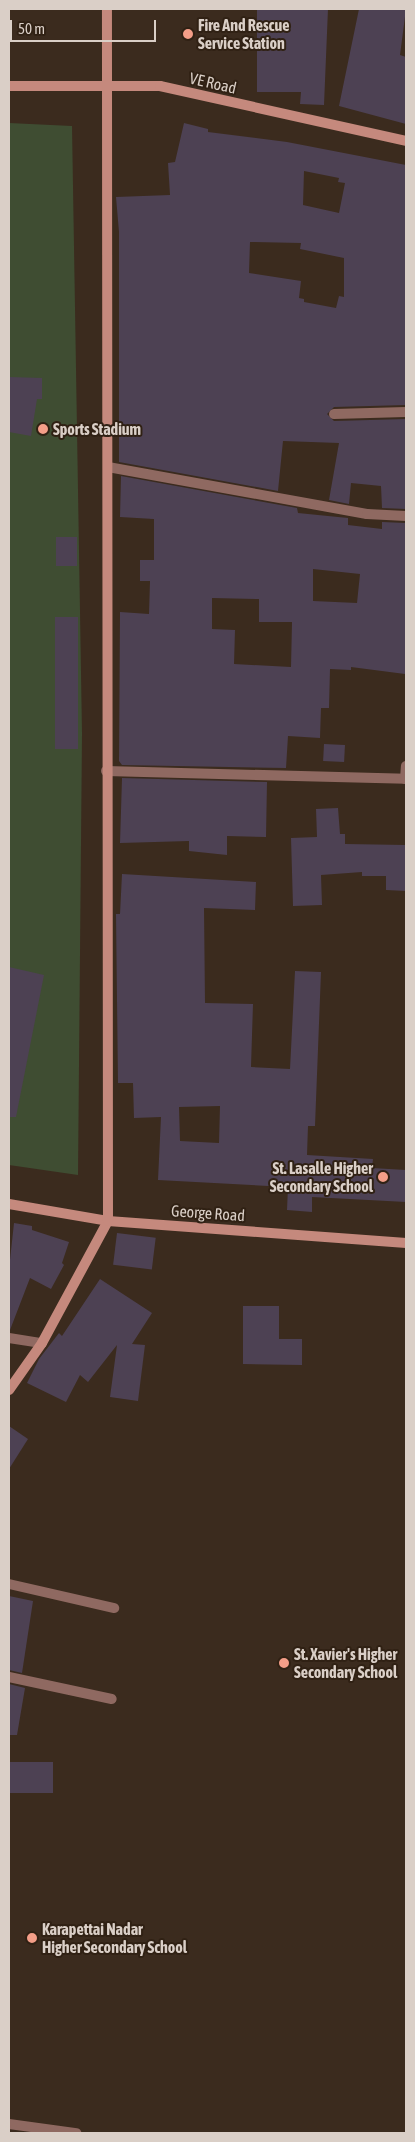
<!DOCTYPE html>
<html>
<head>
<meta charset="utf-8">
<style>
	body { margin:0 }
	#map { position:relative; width:415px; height:2142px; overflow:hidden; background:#3b2b1e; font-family:"Asap Condensed",sans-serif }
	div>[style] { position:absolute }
	.green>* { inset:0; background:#3f4d32 }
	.building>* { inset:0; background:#4d4153; transform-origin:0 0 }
	.street>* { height:10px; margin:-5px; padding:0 5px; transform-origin:5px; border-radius:5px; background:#8f6961 }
	.secondary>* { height:10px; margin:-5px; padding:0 5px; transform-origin:5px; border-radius:5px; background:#c5897d }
	.dots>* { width:14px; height:14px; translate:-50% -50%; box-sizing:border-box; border:2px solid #302114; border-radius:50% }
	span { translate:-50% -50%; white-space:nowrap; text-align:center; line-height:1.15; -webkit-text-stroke:4px #302114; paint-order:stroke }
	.poi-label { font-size:16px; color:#dacfc7; font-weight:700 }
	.left { translate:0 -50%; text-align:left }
	.right { translate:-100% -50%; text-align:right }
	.street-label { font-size:16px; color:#dacfc7 }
	.frame { position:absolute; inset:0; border:10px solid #dacfc7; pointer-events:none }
	.scale { position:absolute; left:10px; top:20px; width:146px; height:22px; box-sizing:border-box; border:2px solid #dacfc7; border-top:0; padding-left:6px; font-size:15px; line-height:18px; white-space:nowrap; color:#dacfc7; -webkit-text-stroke:4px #302114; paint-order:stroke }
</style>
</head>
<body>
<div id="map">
	<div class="green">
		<i style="clip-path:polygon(9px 123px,72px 126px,82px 733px,78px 1175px,9px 1165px)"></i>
	</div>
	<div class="building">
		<i style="clip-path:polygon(257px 9px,328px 9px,324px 105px,300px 104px,301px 92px,257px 92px)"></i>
		<i style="clip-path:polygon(359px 9px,406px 9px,400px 55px,406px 57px,406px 124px,339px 106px)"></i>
		<i style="clip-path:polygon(evenodd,184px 123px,208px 129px,208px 132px,287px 142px,406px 165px,406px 405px,334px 407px,327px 414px,334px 421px,406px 419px,406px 509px,382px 508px,381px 486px,351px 483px,349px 504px,329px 500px,339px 443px,283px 441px,278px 491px,119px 462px,119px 232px,116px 197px,170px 195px,168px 163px,175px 162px,184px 123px,304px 171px,339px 178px,338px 182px,345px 183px,339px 213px,303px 205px,304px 171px,184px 123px,250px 242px,301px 243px,300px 249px,344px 258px,344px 297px,339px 296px,336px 308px,304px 302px,304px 299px,299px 298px,301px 281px,249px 273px,250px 242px)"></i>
		<i style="clip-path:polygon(9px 377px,42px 378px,42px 399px,37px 399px,31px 436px,9px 432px)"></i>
		<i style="clip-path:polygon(evenodd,121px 476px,297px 508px,298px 513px,348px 518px,348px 525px,382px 529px,382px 522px,406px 523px,405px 674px,351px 667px,351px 670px,330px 669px,329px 708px,321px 708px,320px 738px,288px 736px,286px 768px,122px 765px,119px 761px,120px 612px,149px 614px,150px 581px,140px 581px,140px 560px,154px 560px,154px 519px,120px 517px,121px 476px,313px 569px,360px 574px,357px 603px,313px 601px,313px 569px,121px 476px,212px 598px,259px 599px,259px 622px,292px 622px,291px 667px,234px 664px,235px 630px,212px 629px,212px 598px)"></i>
		<i style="left:56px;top:537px;width:21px;height:29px"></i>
		<i style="left:78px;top:617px;width:132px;height:23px;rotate:90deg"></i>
		<i style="left:324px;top:744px;width:21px;height:17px;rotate:3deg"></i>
		<i style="clip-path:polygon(122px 778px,267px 782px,266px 837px,227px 836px,227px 855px,189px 851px,189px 841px,120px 843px)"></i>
		<i style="clip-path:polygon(338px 808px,340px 834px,345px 834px,345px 844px,406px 845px,406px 891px,386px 890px,386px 876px,362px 876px,362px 872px,321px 875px,322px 905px,293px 906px,291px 838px,317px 837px,316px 809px)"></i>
		<i style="clip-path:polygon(evenodd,122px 874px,256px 882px,255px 910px,204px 908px,205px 1003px,253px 1004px,251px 1067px,290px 1069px,295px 971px,321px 972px,315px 1126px,308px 1126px,307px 1155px,373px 1159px,372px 1168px,406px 1170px,406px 1202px,312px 1197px,312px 1212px,287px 1210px,288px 1187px,158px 1180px,161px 1117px,134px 1118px,133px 1083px,118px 1083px,116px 914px,120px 914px,122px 874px,220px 1106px,219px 1143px,180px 1141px,179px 1107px,220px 1106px)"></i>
		<i style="clip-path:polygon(9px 967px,44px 975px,16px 1117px,9px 1117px)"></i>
		<i style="clip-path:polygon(14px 1223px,32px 1226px,32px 1230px,69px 1242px,62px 1263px,64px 1265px,51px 1289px,30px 1278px,10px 1330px,9px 1269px)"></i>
		<i style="left:117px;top:1233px;width:39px;height:32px;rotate:7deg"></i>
		<i style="clip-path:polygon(100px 1279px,152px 1313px,132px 1344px,145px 1345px,138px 1401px,110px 1397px,117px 1345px,88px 1382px,80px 1375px,66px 1402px,27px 1383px,39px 1359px,59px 1333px,62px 1336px)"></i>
		<i style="clip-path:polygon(243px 1306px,279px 1306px,279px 1339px,302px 1339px,302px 1365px,243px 1364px)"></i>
		<i style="clip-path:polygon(9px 1426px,28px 1439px,9px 1469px)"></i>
		<i style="clip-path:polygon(9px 1596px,33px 1601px,22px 1673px,9px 1670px)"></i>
		<i style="clip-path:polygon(9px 1684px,25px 1688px,17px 1735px,9px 1735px)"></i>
		<i style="left:9px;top:1762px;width:44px;height:31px"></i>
	</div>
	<div class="street">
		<i style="left:334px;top:414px;width:72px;rotate:-1.6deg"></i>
		<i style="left:108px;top:467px;width:263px;rotate:10.3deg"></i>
		<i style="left:367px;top:514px;width:39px;rotate:3deg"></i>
		<i style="left:106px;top:771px;width:300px;rotate:1.5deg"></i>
		<i style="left:405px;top:779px;width:13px;rotate:-86deg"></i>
		<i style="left:9px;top:1338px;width:33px;rotate:9deg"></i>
		<i style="left:9px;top:1584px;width:108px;rotate:12.9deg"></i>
		<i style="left:9px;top:1677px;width:105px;rotate:12.1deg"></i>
		<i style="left:9px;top:2124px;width:68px;rotate:7.7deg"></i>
	</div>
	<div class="secondary">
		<i style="left:9px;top:86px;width:151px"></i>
		<i style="left:160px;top:86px;width:252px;rotate:12.6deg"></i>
		<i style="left:9px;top:1204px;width:100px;rotate:9.7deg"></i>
		<i style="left:108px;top:1221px;width:299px;rotate:4.2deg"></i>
		<i style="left:9px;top:1390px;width:57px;rotate:-54.9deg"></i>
		<i style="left:42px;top:1343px;width:139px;rotate:-61.6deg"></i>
		<i style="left:108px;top:1221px;width:1212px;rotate:-90.05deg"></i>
	</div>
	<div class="dots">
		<i style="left:188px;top:34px;background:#f49e88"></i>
		<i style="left:43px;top:429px;background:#f49e88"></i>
		<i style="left:383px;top:1177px;background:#f49e88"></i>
		<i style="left:284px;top:1663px;background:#f49e88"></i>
		<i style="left:32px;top:1938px;background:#f49e88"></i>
	</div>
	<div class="poi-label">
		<span class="left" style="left:198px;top:34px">Fire And Rescue<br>Service Station</span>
		<span class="left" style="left:53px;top:429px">Sports Stadium</span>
		<span class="right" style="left:373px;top:1177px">St. Lasalle Higher<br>Secondary School</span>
		<span class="left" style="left:294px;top:1663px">St. Xavier's Higher<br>Secondary School</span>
		<span class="left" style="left:42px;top:1938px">Karapettai Nadar<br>Higher Secondary School</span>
	</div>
	<div class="street-label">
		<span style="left:213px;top:83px;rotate:13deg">VE Road</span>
		<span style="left:208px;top:1213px;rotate:4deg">George Road</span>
	</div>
	<div class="frame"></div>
	<div class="scale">50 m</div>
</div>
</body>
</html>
